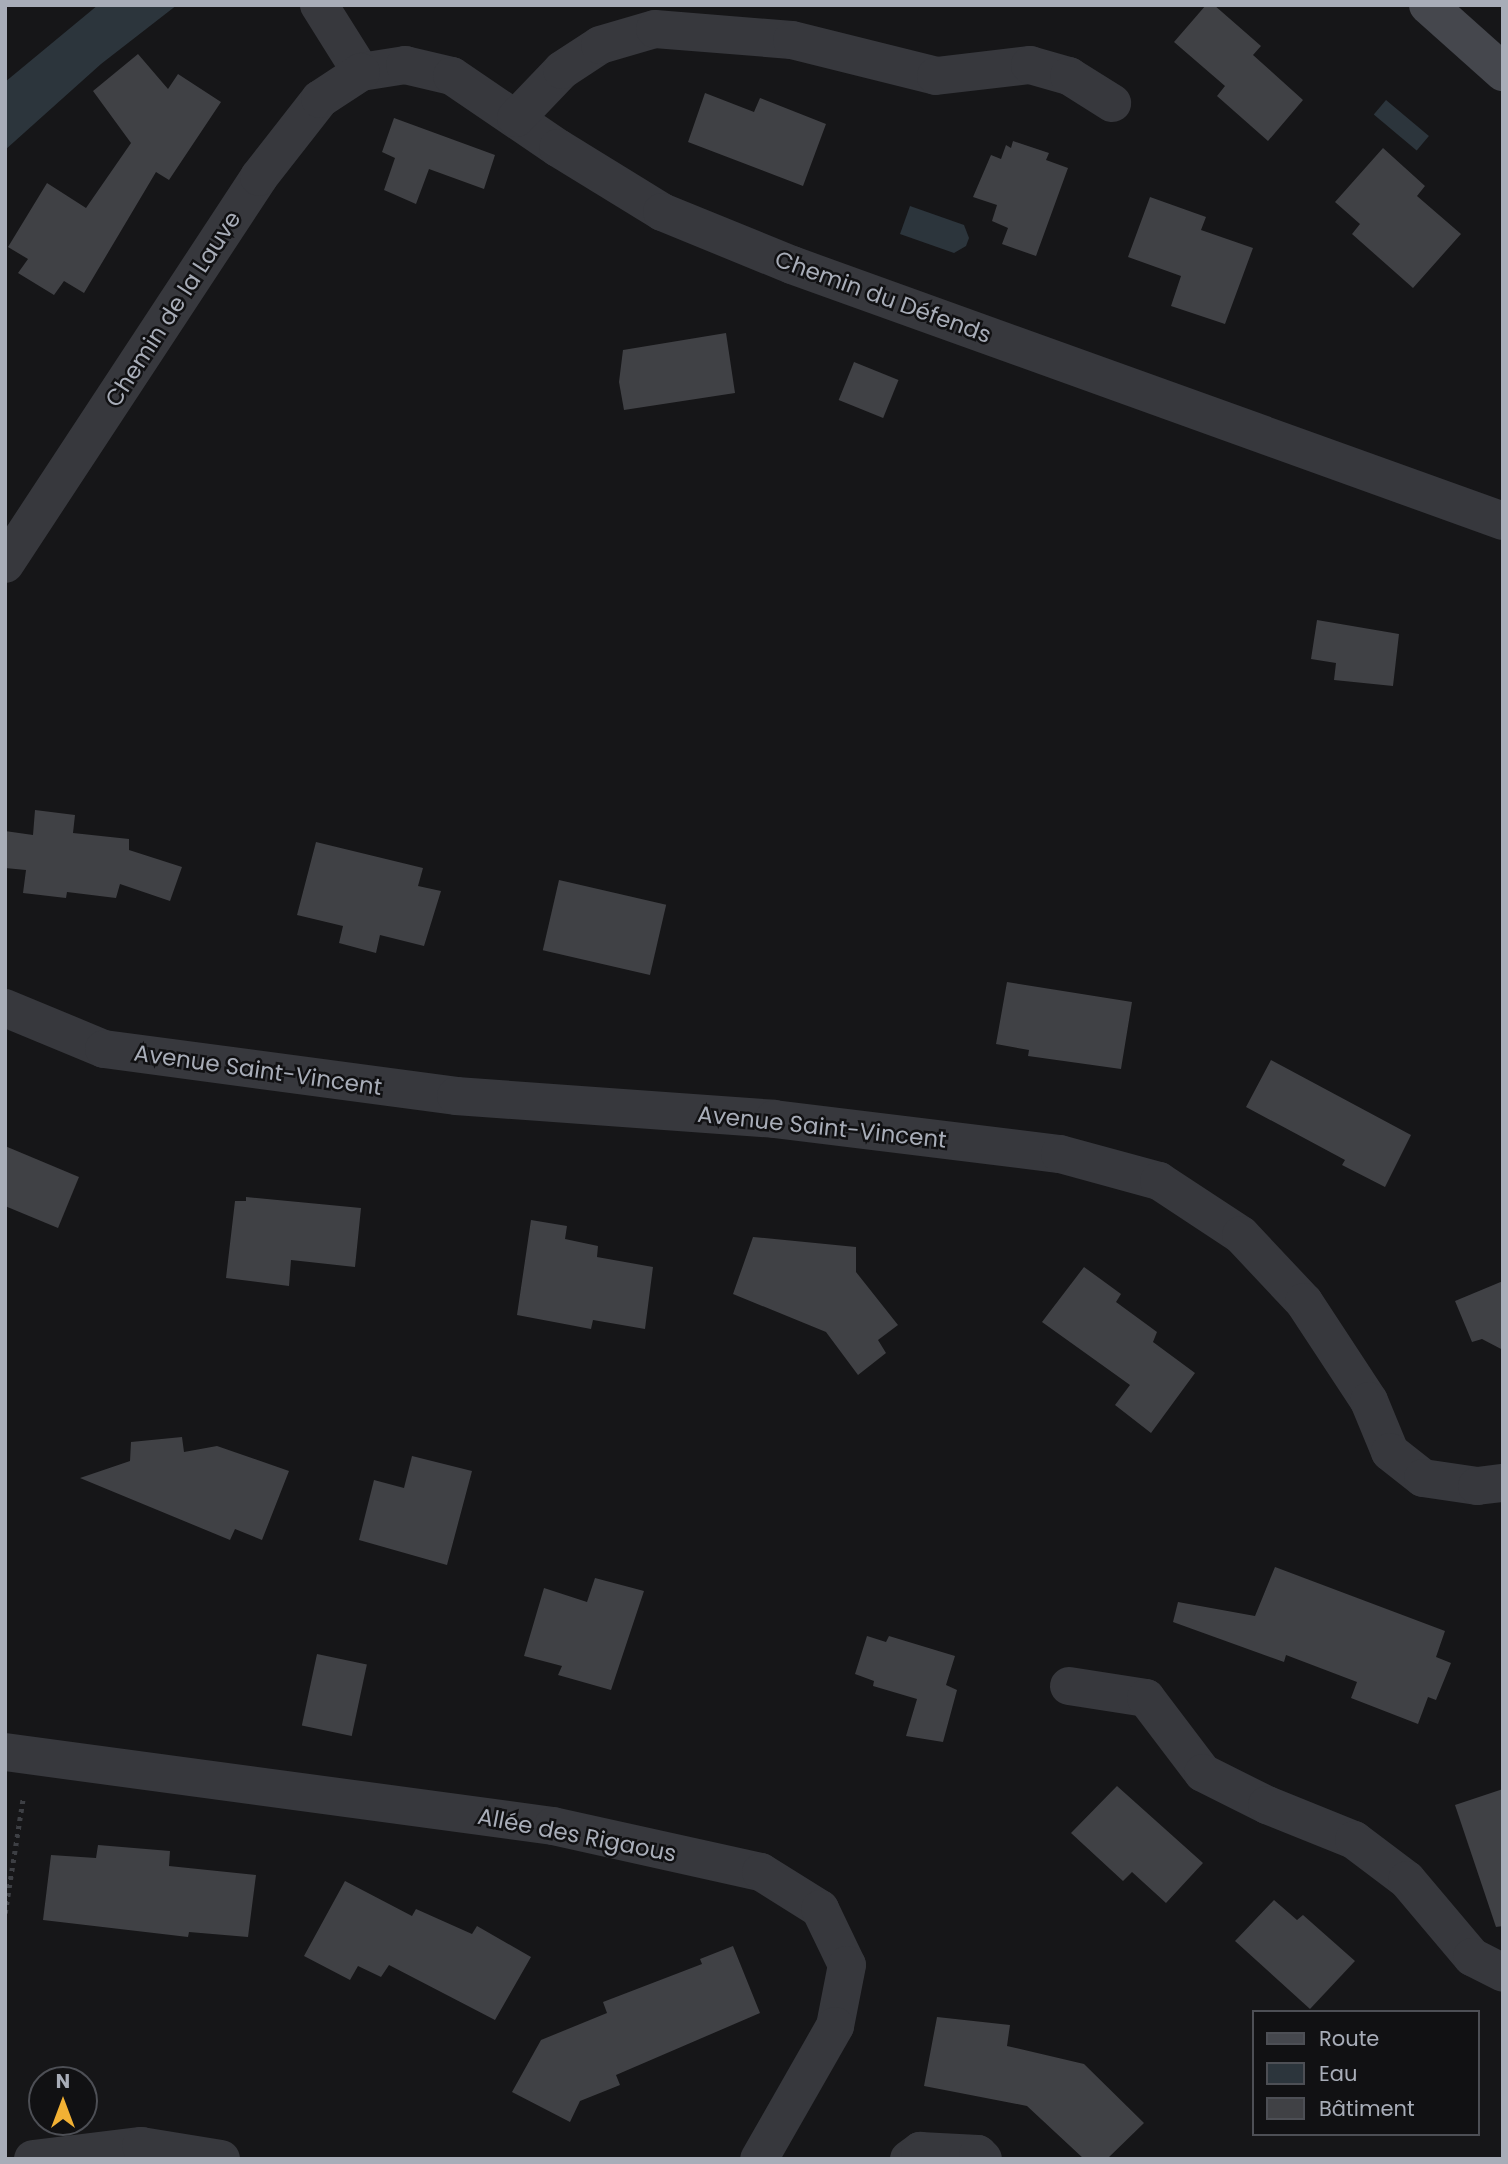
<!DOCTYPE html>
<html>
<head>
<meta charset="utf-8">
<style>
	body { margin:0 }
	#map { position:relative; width:1508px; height:2164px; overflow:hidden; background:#161618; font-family:Poppins,sans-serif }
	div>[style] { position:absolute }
	.water>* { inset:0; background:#2c353c; transform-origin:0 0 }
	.building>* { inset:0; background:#404145; transform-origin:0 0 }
	.path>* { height:4.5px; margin-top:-2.25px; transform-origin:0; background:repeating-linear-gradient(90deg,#3d3f44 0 3.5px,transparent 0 8.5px) }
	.minor>* { height:38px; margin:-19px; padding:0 19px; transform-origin:19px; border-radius:19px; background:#37383d }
	.secondary>* { height:38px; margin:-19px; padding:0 19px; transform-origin:19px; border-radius:19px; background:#45474d }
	span { translate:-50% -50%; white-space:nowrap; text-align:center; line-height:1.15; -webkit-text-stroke:5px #111113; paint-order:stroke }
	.street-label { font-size:23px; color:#a8adb8 }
	.frame { position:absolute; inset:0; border:7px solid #a8adb8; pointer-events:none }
	.legend { position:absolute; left:1252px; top:2010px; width:228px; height:126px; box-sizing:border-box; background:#111113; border:2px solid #4d4f55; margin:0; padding:9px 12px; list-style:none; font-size:21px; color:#a8adb8 }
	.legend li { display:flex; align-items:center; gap:14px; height:35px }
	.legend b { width:35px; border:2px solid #4d4f55 }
	.north { position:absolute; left:28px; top:2066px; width:70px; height:70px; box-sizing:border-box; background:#111113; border:2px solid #4d4f55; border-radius:50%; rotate:0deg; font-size:19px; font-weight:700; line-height:28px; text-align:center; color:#a8adb8 }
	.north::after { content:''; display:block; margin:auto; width:24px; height:32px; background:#f2b134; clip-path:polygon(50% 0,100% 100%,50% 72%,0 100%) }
</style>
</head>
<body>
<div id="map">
	<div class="water">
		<i style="clip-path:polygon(98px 5px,177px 5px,101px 64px,5px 150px,5px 82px)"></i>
		<i style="left:1386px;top:100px;width:56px;height:19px;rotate:40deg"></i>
		<i style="clip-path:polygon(910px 206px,964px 225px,969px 238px,966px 246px,954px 253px,900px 234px)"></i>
	</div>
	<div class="building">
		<i style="clip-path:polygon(1206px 5px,1214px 5px,1261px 46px,1253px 55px,1303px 100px,1268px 141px,1217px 96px,1225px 86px,1174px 42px)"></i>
		<i style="clip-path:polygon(138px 54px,168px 89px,178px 74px,221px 102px,169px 180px,156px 172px,84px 293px,64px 281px,54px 295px,18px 273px,28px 259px,8px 247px,47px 183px,86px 208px,131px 143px,93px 91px)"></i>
		<i style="clip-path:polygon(705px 93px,754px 112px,760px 98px,826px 124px,803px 186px,688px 142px)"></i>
		<i style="clip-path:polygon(394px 118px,495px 155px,484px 189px,429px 169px,416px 204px,384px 190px,395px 158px,382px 152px)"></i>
		<i style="clip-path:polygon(1013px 141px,1049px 153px,1046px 160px,1068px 168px,1036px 256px,1002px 244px,1008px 228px,992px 221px,997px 205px,973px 197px,991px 155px,1001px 159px,1006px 145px,1011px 148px)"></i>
		<i style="clip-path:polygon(1383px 148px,1425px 186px,1417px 196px,1461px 234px,1413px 288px,1352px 234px,1360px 224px,1335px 202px)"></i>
		<i style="clip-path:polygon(1150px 197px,1206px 217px,1201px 230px,1253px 248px,1225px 324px,1171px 306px,1181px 276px,1128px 257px)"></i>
		<i style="clip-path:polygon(726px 333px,735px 393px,624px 410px,619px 382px,623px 350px)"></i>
		<i style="left:854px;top:362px;width:48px;height:41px;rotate:22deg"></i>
		<i style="clip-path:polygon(1317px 620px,1399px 634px,1393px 686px,1334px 680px,1336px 663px,1311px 659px)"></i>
		<i style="clip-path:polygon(35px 810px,75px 815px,73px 833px,129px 839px,129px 850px,182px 867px,170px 901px,120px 884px,116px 898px,67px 892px,66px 898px,23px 893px,26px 870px,5px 868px,5px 831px,33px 835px)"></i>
		<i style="clip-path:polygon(316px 842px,423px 868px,418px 886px,441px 891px,424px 946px,380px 935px,376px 953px,339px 943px,343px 926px,297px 915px)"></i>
		<i style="left:559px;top:880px;width:110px;height:72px;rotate:13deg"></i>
		<i style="clip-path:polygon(1007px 982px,1132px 1002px,1121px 1069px,1028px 1056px,1029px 1050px,996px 1044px)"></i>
		<i style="clip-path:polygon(1271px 1060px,1411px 1135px,1385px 1187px,1342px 1165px,1345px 1160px,1246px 1107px)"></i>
		<i style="clip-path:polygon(5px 1146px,79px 1177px,58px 1228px,5px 1206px)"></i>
		<i style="clip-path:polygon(246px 1197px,361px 1208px,355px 1267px,291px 1260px,289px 1286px,226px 1278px,235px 1201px,246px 1201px)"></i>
		<i style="clip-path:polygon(531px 1220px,567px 1226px,565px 1239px,598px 1246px,597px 1257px,653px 1267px,645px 1329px,593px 1320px,591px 1329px,517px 1315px)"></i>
		<i style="clip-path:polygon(753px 1237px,856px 1247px,856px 1272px,898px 1325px,878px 1340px,886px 1353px,858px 1375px,826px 1332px,733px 1294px)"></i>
		<i style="clip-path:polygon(1084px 1267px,1121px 1294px,1116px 1302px,1157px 1332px,1153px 1342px,1195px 1373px,1151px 1433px,1115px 1405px,1130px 1385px,1042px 1322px)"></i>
		<i style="clip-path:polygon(1503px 1281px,1503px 1350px,1482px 1339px,1472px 1342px,1455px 1301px)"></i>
		<i style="clip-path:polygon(182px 1437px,184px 1452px,217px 1446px,289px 1471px,262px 1540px,235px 1529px,230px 1540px,80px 1478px,130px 1461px,131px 1442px)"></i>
		<i style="clip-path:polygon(412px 1456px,472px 1471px,447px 1565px,359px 1540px,374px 1480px,404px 1488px)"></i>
		<i style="clip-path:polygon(1275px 1567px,1445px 1631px,1436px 1657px,1451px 1663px,1436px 1700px,1428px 1697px,1418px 1724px,1351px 1698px,1357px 1682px,1286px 1655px,1284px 1662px,1173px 1622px,1178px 1602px,1255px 1616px)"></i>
		<i style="clip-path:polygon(595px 1578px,644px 1591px,611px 1690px,558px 1675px,562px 1666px,524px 1656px,544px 1588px,587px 1602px)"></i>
		<i style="clip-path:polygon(867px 1636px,886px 1642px,889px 1636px,955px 1656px,946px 1685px,957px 1690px,943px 1742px,906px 1736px,917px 1699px,873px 1686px,874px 1681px,855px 1674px)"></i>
		<i style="left:317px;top:1654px;width:51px;height:73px;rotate:12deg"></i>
		<i style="clip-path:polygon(1117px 1786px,1203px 1863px,1166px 1903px,1132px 1872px,1123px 1881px,1071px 1833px)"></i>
		<i style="clip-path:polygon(1503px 1789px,1503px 1926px,1496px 1927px,1455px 1805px)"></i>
		<i style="clip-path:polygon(98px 1845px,170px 1851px,169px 1866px,256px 1875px,248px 1937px,189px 1932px,188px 1937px,43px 1920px,51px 1855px,96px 1858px)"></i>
		<i style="clip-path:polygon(345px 1881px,412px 1916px,416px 1909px,472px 1934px,477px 1926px,531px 1957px,495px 2020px,389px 1965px,381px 1977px,358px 1966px,350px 1980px,304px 1956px)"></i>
		<i style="clip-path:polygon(1274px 1900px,1297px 1920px,1303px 1915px,1355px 1961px,1310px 2009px,1235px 1941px)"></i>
		<i style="clip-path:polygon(733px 1946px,760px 2013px,616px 2075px,620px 2085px,580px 2101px,570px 2122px,512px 2092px,541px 2040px,607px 2013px,603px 2002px,702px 1964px,700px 1959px)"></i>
		<i style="clip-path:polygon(937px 2017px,1010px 2025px,1007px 2046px,1084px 2064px,1144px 2123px,1107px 2159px,1084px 2159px,1027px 2106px,924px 2086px)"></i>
	</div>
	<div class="path">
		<i style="left:5px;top:1913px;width:116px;rotate:-81.1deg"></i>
	</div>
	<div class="minor">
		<i style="left:319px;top:5px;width:79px;rotate:57.9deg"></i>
		<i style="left:361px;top:72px;width:45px;rotate:-9deg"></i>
		<i style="left:405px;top:65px;width:48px;rotate:13.2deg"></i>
		<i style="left:452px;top:76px;width:128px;rotate:34.2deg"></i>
		<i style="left:558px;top:148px;width:122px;rotate:31.6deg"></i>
		<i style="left:662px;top:212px;width:140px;rotate:22.2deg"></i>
		<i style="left:792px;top:265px;width:756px;rotate:19.8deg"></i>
		<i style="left:516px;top:118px;width:66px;rotate:-46.2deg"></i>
		<i style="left:562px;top:70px;width:45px;rotate:-33.3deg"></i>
		<i style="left:600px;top:45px;width:57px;rotate:-16.2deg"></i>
		<i style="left:655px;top:29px;width:137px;rotate:4.6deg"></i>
		<i style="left:792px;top:40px;width:148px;rotate:14deg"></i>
		<i style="left:936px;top:76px;width:95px;rotate:-6.7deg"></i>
		<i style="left:1030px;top:65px;width:41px;rotate:15.8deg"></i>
		<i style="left:1069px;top:76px;width:51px;rotate:32.1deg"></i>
		<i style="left:5px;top:564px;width:463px;rotate:-56.7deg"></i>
		<i style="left:259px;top:177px;width:99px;rotate:-52deg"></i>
		<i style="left:320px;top:99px;width:49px;rotate:-33.4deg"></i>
		<i style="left:5px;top:1008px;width:107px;rotate:22.5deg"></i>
		<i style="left:104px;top:1049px;width:355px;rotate:7.6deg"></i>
		<i style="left:456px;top:1096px;width:319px;rotate:4.1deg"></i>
		<i style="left:774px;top:1119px;width:288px;rotate:7deg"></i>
		<i style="left:1060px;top:1154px;width:103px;rotate:15.3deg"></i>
		<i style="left:1159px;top:1181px;width:98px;rotate:33.4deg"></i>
		<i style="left:1241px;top:1235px;width:92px;rotate:46.8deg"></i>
		<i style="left:1304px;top:1302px;width:118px;rotate:56.7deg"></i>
		<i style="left:1369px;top:1401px;width:55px;rotate:67.6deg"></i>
		<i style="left:1390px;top:1452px;width:42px;rotate:38.2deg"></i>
		<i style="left:1423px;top:1478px;width:55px;rotate:8.4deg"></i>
		<i style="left:1477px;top:1486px;width:26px;rotate:-7deg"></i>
		<i style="left:1069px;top:1686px;width:78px;rotate:8.9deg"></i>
		<i style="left:1146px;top:1698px;width:94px;rotate:52.8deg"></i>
		<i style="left:1203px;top:1773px;width:72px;rotate:26.6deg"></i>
		<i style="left:1267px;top:1805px;width:94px;rotate:21.9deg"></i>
		<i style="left:1354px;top:1840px;width:66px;rotate:37deg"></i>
		<i style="left:1407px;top:1880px;width:101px;rotate:49.8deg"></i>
		<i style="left:1472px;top:1957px;width:35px;rotate:27deg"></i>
		<i style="left:5px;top:1752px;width:553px;rotate:7.69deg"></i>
		<i style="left:553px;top:1826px;width:213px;rotate:12.5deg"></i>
		<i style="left:761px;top:1872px;width:70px;rotate:32.1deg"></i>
		<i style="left:820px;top:1909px;width:62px;rotate:64.3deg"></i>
		<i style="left:847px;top:1965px;width:62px;rotate:101.1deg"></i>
		<i style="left:835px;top:2026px;width:153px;rotate:119.7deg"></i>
		<i style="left:33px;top:2159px;width:109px;rotate:-6.9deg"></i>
		<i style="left:141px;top:2146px;width:81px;rotate:9.2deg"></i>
		<i style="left:909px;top:2159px;width:14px;rotate:-36deg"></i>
		<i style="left:920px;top:2151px;width:58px;rotate:3deg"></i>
		<i style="left:978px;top:2154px;width:7px;rotate:45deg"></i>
	</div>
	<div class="secondary">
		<i style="left:1428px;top:5px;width:101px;rotate:41.8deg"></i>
	</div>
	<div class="street-label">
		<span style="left:883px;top:297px;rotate:20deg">Chemin du Défends</span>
		<span style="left:173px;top:309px;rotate:-57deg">Chemin de la Lauve</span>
		<span style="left:258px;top:1070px;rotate:8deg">Avenue Saint-Vincent</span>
		<span style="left:822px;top:1127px;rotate:6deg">Avenue Saint-Vincent</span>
		<span style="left:577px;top:1835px;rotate:11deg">Allée des Rigaous</span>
	</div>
	<div class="frame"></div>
	<ul class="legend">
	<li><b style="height:9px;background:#45474d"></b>Route</li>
	<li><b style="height:19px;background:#2c353c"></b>Eau</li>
	<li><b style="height:19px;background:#404145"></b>Bâtiment</li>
	</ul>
	<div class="north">N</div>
</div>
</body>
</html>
